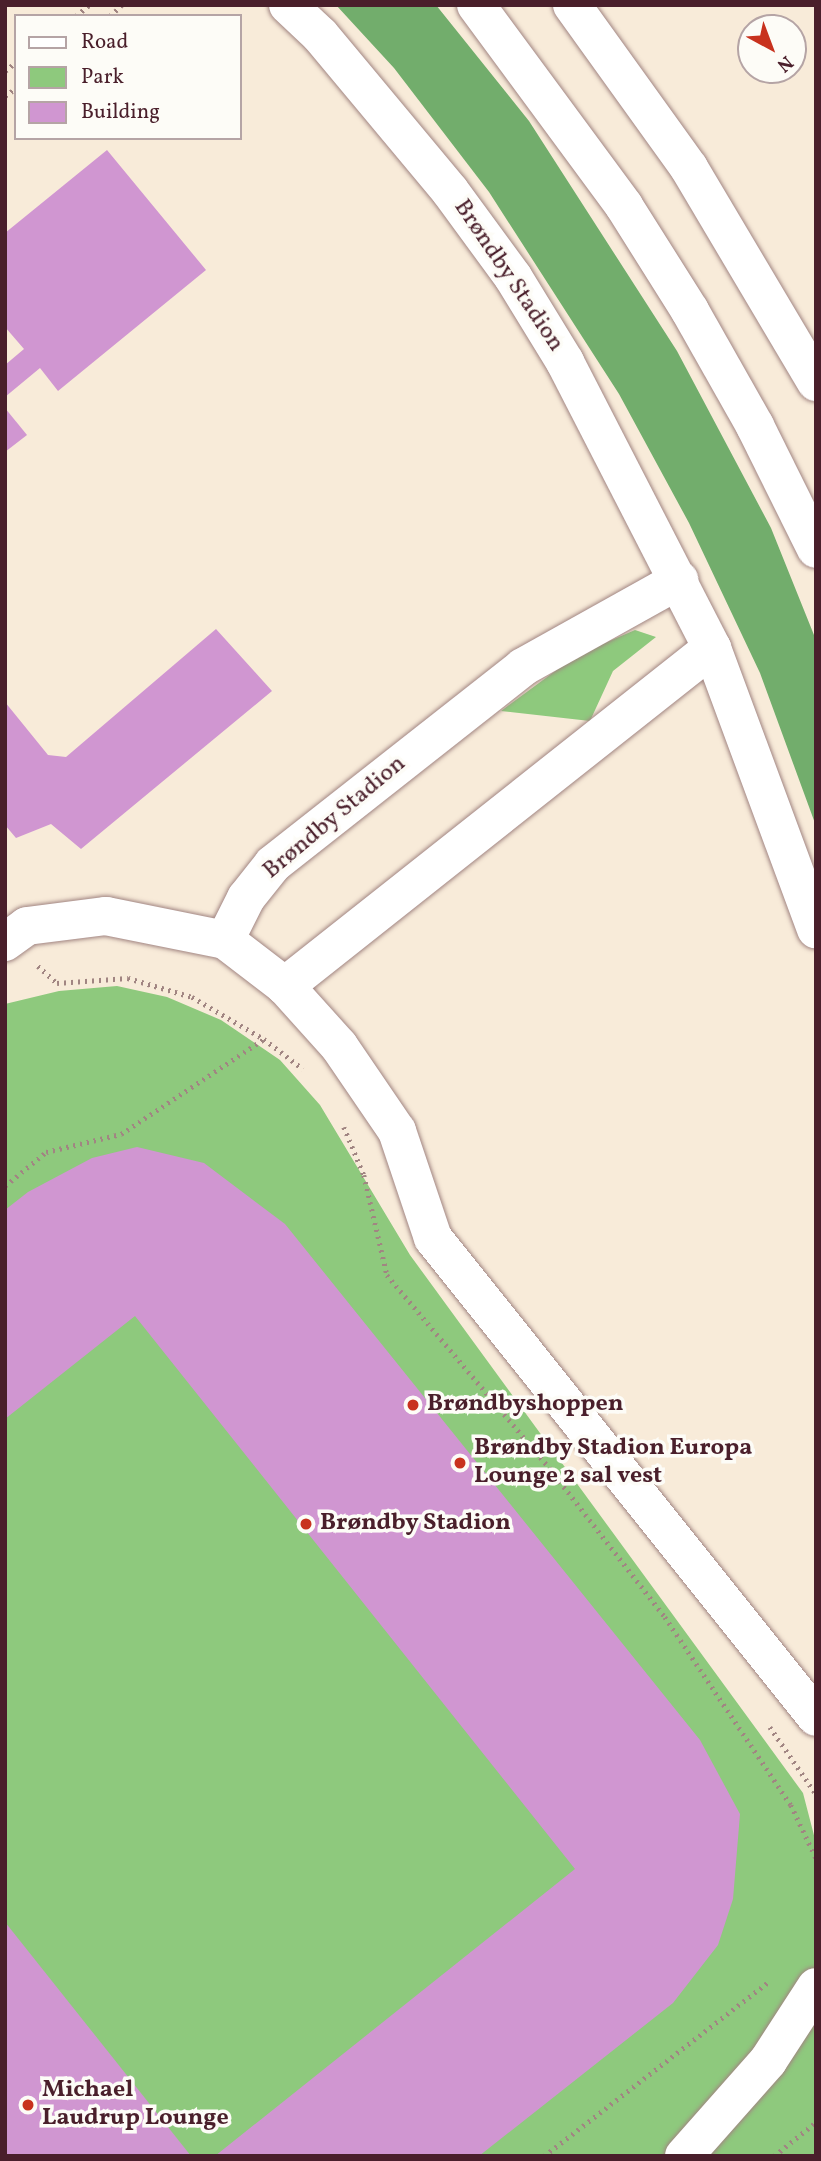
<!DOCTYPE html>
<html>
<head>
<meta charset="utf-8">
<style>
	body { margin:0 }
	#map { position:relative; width:821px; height:2161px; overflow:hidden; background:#f8ebd9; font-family:Vollkorn,serif }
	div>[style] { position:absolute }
	.green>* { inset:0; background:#8ec97d }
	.forest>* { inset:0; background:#72ad6c }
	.building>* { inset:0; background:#d096d1 }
	.path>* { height:4.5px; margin-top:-2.25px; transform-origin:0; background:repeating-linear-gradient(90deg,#a18582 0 2px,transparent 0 7px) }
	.roads { filter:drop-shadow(0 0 2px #a18582) drop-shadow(0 0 2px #a18582) }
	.minor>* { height:38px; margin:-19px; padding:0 19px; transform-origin:19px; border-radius:19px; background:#fff }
	.dots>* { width:19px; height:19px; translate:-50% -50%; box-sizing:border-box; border:4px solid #fdfcf7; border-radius:50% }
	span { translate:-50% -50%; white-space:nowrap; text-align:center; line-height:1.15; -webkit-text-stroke:7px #fdfcf7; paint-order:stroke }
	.street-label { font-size:24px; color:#4a1f2b }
	.poi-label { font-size:24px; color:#4a1f2b; font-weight:700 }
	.left { translate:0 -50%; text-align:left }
	.frame { position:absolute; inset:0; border:7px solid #4a1f2b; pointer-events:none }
	.legend { position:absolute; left:14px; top:14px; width:228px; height:126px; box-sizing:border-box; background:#fdfcf7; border:2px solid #b5a4a5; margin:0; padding:9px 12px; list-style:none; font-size:21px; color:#4a1f2b }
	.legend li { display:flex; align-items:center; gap:14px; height:35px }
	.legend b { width:35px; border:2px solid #b5a4a5 }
	.north { position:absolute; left:737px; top:14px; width:70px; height:70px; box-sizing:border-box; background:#fdfcf7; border:2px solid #b5a4a5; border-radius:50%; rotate:139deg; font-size:19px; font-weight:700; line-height:28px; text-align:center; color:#4a1f2b }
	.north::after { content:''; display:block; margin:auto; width:24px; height:32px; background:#c8321e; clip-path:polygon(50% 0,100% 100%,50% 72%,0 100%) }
</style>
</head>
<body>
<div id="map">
	<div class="green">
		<i style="clip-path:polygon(635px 630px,656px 637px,613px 671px,590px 721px,501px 711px,577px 655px)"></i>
		<i style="clip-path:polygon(117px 986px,167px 997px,221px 1020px,280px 1060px,320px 1105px,410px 1255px,803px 1793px,816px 1843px,816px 2156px,5px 2156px,5px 1004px,59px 991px)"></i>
	</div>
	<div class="forest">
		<i style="clip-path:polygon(336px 5px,436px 5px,529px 121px,677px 351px,771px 528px,816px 640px,816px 826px,760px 673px,689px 523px,619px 394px,489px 192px,394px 68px)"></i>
	</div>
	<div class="building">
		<i style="clip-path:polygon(107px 150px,206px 270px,58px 391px,40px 368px,5px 397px,5px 365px,24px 349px,5px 327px,5px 233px)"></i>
		<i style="clip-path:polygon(5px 408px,27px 435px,5px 452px)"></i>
		<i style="clip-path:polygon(216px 629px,272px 691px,81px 849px,51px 824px,16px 838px,5px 825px,5px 702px,48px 755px,66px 757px)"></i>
		<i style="clip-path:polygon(137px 1147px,204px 1163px,285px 1224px,700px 1740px,740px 1814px,733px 1899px,718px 1945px,673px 2003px,479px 2156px,215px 2156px,575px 1869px,135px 1316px,5px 1419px,5px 1210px,28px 1192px,92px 1158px)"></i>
		<i style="clip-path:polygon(5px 1922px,191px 2156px,5px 2156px)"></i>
	</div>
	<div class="path">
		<i style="left:76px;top:16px;width:17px;rotate:-40deg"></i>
		<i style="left:110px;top:16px;width:16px;rotate:-43deg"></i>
		<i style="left:5px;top:71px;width:14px;rotate:-39deg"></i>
		<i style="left:5px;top:96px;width:14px;rotate:-36deg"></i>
		<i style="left:38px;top:966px;width:25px;rotate:42deg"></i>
		<i style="left:57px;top:983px;width:71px;rotate:-4deg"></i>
		<i style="left:128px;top:978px;width:67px;rotate:16.5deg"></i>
		<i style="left:192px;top:997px;width:83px;rotate:30.3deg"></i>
		<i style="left:264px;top:1039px;width:49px;rotate:37.6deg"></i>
		<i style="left:344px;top:1127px;width:52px;rotate:67.4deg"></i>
		<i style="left:364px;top:1175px;width:103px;rotate:77deg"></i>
		<i style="left:387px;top:1275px;width:255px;rotate:49.9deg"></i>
		<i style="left:551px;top:1470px;width:186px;rotate:52.2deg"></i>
		<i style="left:665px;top:1617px;width:226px;rotate:56.2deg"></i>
		<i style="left:791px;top:1805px;width:59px;rotate:64.7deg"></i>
		<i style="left:5px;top:1186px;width:53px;rotate:-39.7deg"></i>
		<i style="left:46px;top:1152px;width:77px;rotate:-13.5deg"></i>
		<i style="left:121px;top:1134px;width:172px;rotate:-33.6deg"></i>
		<i style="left:770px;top:1727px;width:81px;rotate:55.5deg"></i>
		<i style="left:544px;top:2156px;width:286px;rotate:-37.8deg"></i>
		<i style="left:774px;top:2156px;width:54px;rotate:-39deg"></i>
	</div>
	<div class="roads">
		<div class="minor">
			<i style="left:288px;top:5px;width:44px;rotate:43.2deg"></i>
			<i style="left:320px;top:35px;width:203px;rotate:50.2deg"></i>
			<i style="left:450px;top:191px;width:107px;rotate:53.8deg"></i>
			<i style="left:513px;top:277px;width:100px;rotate:58.5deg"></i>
			<i style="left:565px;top:362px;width:322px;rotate:62.8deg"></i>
			<i style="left:712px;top:648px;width:300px;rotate:69.7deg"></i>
			<i style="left:476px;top:5px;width:250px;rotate:53.6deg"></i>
			<i style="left:624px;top:206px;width:124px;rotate:57.8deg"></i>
			<i style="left:690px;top:311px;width:132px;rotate:60.5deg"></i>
			<i style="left:755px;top:426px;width:137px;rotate:63.6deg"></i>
			<i style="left:572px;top:5px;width:201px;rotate:54.3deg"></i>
			<i style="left:689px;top:168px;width:249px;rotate:59.3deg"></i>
			<i style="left:712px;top:648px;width:545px;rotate:141.64deg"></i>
			<i style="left:285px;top:986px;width:81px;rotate:48deg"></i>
			<i style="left:339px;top:1046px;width:103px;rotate:55.7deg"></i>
			<i style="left:397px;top:1131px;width:113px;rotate:71.4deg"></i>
			<i style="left:433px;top:1238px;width:613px;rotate:51.35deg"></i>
			<i style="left:225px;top:940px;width:47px;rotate:-63.4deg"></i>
			<i style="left:246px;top:898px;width:43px;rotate:-51.5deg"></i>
			<i style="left:273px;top:864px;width:318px;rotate:-38.2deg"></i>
			<i style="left:523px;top:667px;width:179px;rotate:-29.1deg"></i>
			<i style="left:5px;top:942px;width:27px;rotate:-36deg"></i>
			<i style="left:27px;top:926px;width:80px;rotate:-7.2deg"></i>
			<i style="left:106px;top:916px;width:121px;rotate:11.4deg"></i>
			<i style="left:225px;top:940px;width:76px;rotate:37.5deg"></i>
			<i style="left:684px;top:2156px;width:127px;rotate:-48.5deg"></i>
			<i style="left:768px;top:2061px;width:88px;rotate:-57deg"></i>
		</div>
	</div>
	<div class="dots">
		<i style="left:413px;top:1405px;background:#c8321e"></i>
		<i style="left:460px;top:1463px;background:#c8321e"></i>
		<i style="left:306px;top:1524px;background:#c8321e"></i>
		<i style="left:28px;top:2105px;background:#c8321e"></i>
	</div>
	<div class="street-label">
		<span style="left:508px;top:276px;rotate:56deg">Brøndby Stadion</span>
		<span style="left:335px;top:818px;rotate:-40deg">Brøndby Stadion</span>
	</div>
	<div class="poi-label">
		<span class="left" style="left:427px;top:1405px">Brøndbyshoppen</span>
		<span class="left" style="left:474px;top:1463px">Brøndby Stadion Europa<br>Lounge 2 sal vest</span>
		<span class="left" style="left:320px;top:1524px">Brøndby Stadion</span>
		<span class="left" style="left:42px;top:2105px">Michael<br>Laudrup Lounge</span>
	</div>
	<div class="frame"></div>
	<ul class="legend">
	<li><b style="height:9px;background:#fff"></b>Road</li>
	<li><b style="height:19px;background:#8ec97d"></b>Park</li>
	<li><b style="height:19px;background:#d096d1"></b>Building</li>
	</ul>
	<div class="north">N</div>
</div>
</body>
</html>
